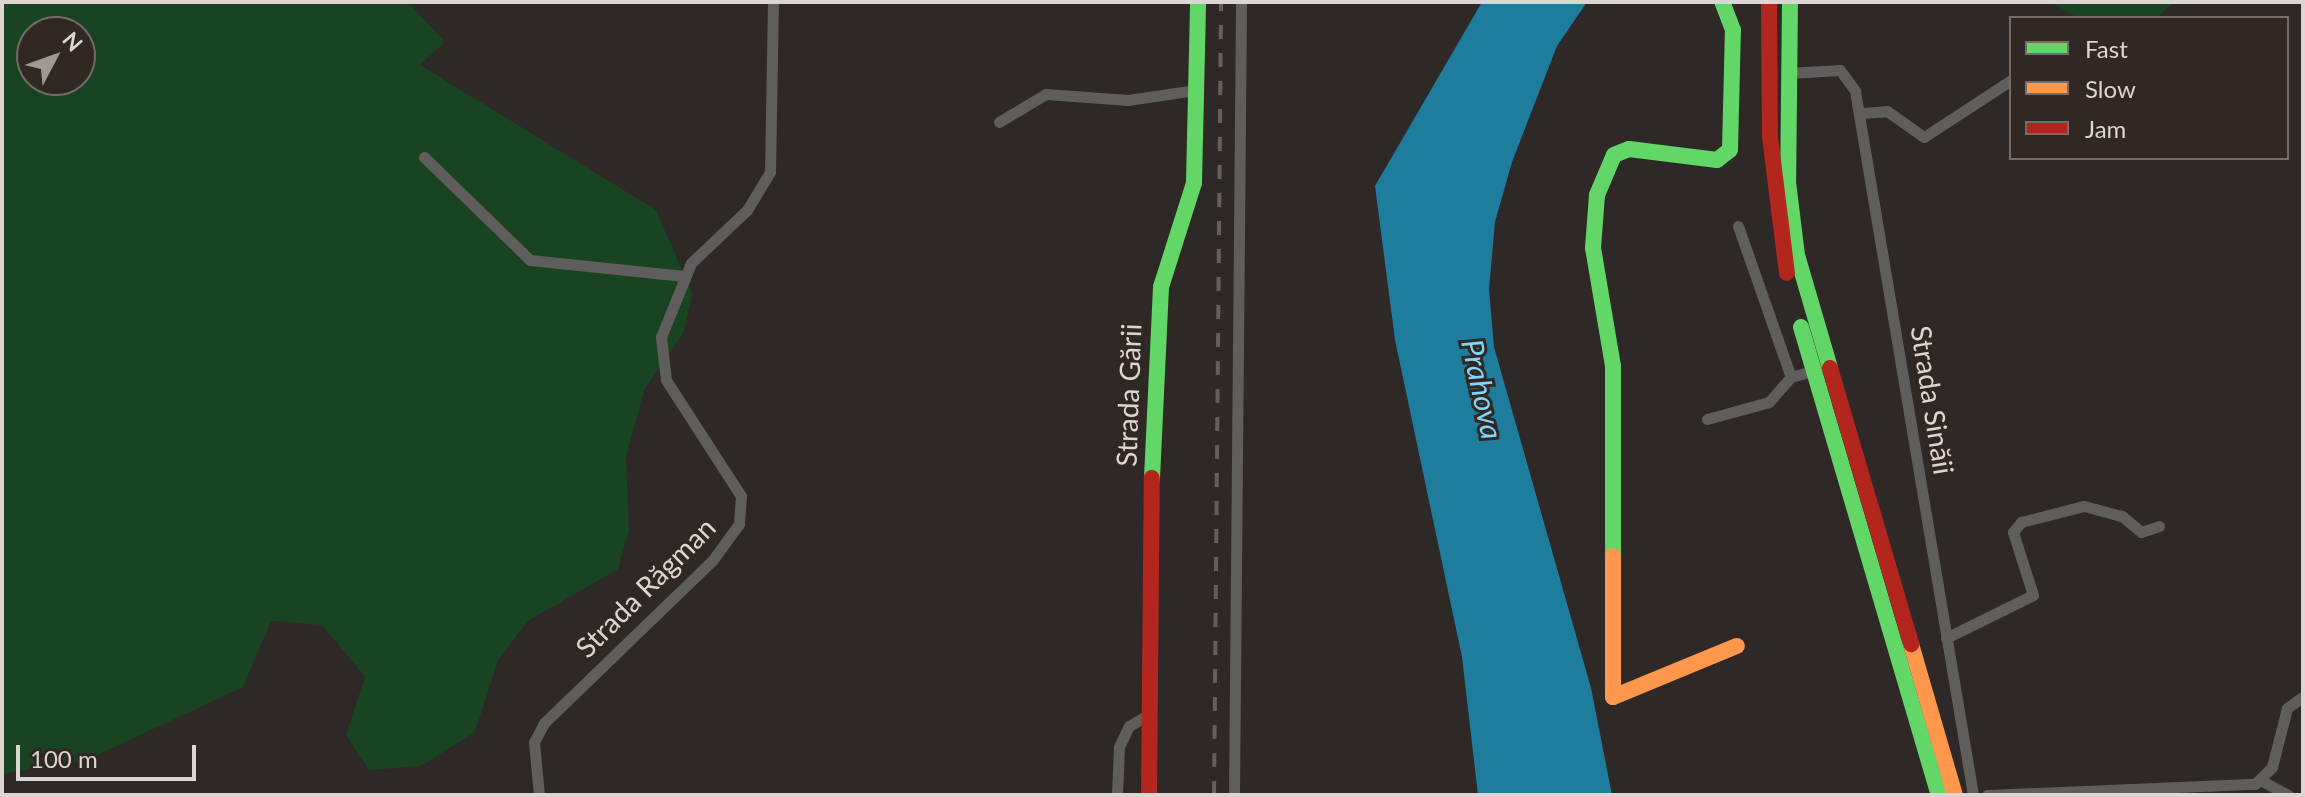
<!DOCTYPE html>
<html>
<head>
<meta charset="utf-8">
<style>
	body { margin:0 }
	#map { position:relative; width:2305px; height:797px; overflow:hidden; background:#2e2826; font-family:Lato,sans-serif }
	div>[style] { position:absolute }
	.green>* { inset:0; background:#184422 }
	.water>* { inset:0; background:#1e7d9d }
	.street>* { height:11px; margin:-5.5px; padding:0 5.5px; transform-origin:5.5px; border-radius:5.5px; background:#605e5d }
	.fast>* { height:16px; margin:-8px; padding:0 8px; transform-origin:8px; border-radius:8px; background:#63d668 }
	.slow>* { height:16px; margin:-8px; padding:0 8px; transform-origin:8px; border-radius:8px; background:#ff974d }
	.jam>* { height:16px; margin:-8px; padding:0 8px; transform-origin:8px; border-radius:8px; background:#b3261e }
	.rail>* { height:4px; margin-top:-2px; transform-origin:0; background:repeating-linear-gradient(90deg,#635f5d 0 14px,transparent 0 28px) }
	span { translate:-50% -50%; white-space:nowrap; text-align:center; line-height:1.15; -webkit-text-stroke:6px #312723; paint-order:stroke }
	.street-label { font-size:28px; color:#dcd6d3 }
	.water-label { font-size:30px; color:#81d6f9; font-style:italic }
	.frame { position:absolute; inset:0; border:4px solid #dcd6d3; pointer-events:none }
	.legend { position:absolute; left:2009px; top:16px; width:280px; height:144px; box-sizing:border-box; background:#312723; border:2px solid #756d69; margin:0; padding:10px 14px; list-style:none; font-size:24px; color:#dcd6d3 }
	.legend li { display:flex; align-items:center; gap:16px; height:40px }
	.legend b { width:40px; border:2px solid #756d69 }
	.north { position:absolute; left:16px; top:16px; width:80px; height:80px; box-sizing:border-box; background:#312723; border:2px solid #756d69; border-radius:50%; rotate:49deg; font-size:22px; font-weight:700; line-height:32px; text-align:center; color:#dcd6d3 }
	.north::after { content:''; display:block; margin:auto; width:28px; height:36px; background:#9f9996; clip-path:polygon(50% 0,100% 100%,50% 72%,0 100%) }
	.scale { position:absolute; left:16px; top:745px; width:180px; height:36px; box-sizing:border-box; border:4px solid #dcd6d3; border-top:0; padding-left:10px; font-size:24px; line-height:28px; white-space:nowrap; color:#dcd6d3; -webkit-text-stroke:6px #312723; paint-order:stroke }
</style>
</head>
<body>
<div id="map">
	<div class="green">
		<i style="clip-path:polygon(evenodd,2px 2px,408px 2px,445px 42px,420px 65px,656px 210px,692px 293px,684px 332px,644px 390px,626px 457px,629px 530px,618px 569px,528px 621px,498px 660px,475px 732px,421px 766px,369px 770px,346px 735px,365px 677px,322px 625px,271px 621px,243px 687px,89px 759px,2px 774px,2px 2px,32px 32px,80px 32px,80px 80px,32px 80px,32px 32px)"></i>
		<i style="clip-path:polygon(2050px 2px,2174px 2px,2157px 18px,2078px 18px)"></i>
	</div>
	<div class="water">
		<i style="clip-path:polygon(1482px 2px,1587px 2px,1557px 46px,1512px 162px,1495px 222px,1489px 289px,1494px 347px,1591px 688px,1612px 795px,1478px 795px,1462px 657px,1395px 340px,1375px 186px)"></i>
	</div>
	<div class="street">
		<i style="left:1788px;top:73px;width:52px;rotate:-3.3deg"></i>
		<i style="left:1840px;top:70px;width:26px;rotate:54deg"></i>
		<i style="left:1855px;top:91px;width:714px;rotate:80.48deg"></i>
		<i style="left:1861px;top:113px;width:26px;rotate:-4deg"></i>
		<i style="left:1887px;top:111px;width:45px;rotate:35.1deg"></i>
		<i style="left:1924px;top:137px;width:104px;rotate:-33.2deg"></i>
		<i style="left:999px;top:122px;width:55px;rotate:-30.8deg"></i>
		<i style="left:1046px;top:94px;width:82px;rotate:4.2deg"></i>
		<i style="left:1128px;top:100px;width:69px;rotate:-8.4deg"></i>
		<i style="left:424px;top:157px;width:148px;rotate:44.2deg"></i>
		<i style="left:530px;top:260px;width:155px;rotate:5.9deg"></i>
		<i style="left:1738px;top:226px;width:160px;rotate:70.7deg"></i>
		<i style="left:1707px;top:419px;width:64px;rotate:-15.3deg"></i>
		<i style="left:1769px;top:402px;width:33px;rotate:-49deg"></i>
		<i style="left:1791px;top:377px;width:22px;rotate:-16deg"></i>
		<i style="left:1946px;top:638px;width:97px;rotate:-26.3deg"></i>
		<i style="left:2033px;top:595px;width:66px;rotate:-107.6deg"></i>
		<i style="left:2013px;top:532px;width:13px;rotate:-51deg"></i>
		<i style="left:2021px;top:522px;width:65px;rotate:-14.3deg"></i>
		<i style="left:2084px;top:506px;width:39px;rotate:15deg"></i>
		<i style="left:2122px;top:516px;width:25px;rotate:40deg"></i>
		<i style="left:2141px;top:532px;width:19px;rotate:-18deg"></i>
		<i style="left:2260px;top:780px;width:32px;rotate:28deg"></i>
		<i style="left:539px;top:795px;width:53px;rotate:-95.4deg"></i>
		<i style="left:534px;top:742px;width:21px;rotate:-62deg"></i>
		<i style="left:544px;top:723px;width:233px;rotate:-44deg"></i>
		<i style="left:712px;top:561px;width:46px;rotate:-53.9deg"></i>
		<i style="left:739px;top:524px;width:28px;rotate:-86deg"></i>
		<i style="left:741px;top:496px;width:138px;rotate:-122.9deg"></i>
		<i style="left:666px;top:380px;width:43px;rotate:-96.6deg"></i>
		<i style="left:661px;top:337px;width:80px;rotate:-67.9deg"></i>
		<i style="left:691px;top:263px;width:77px;rotate:-43.4deg"></i>
		<i style="left:747px;top:210px;width:44px;rotate:-58.8deg"></i>
		<i style="left:770px;top:172px;width:170px;rotate:-89deg"></i>
		<i style="left:1117px;top:795px;width:48px;rotate:-87.6deg"></i>
		<i style="left:1119px;top:747px;width:23px;rotate:-65deg"></i>
		<i style="left:1129px;top:726px;width:24px;rotate:-30deg"></i>
		<i style="left:1234px;top:795px;width:793px;rotate:-89.49deg"></i>
		<i style="left:1987px;top:795px;width:268px;rotate:-2.4deg"></i>
		<i style="left:2255px;top:784px;width:24px;rotate:-45deg"></i>
		<i style="left:2272px;top:767px;width:61px;rotate:-75.7deg"></i>
		<i style="left:2287px;top:708px;width:19px;rotate:-35deg"></i>
	</div>
	<div class="fast">
		<i style="left:1790px;top:2px;width:180px;rotate:90.6deg"></i>
		<i style="left:1788px;top:182px;width:74px;rotate:83deg"></i>
		<i style="left:1797px;top:255px;width:118px;rotate:73.7deg"></i>
		<i style="left:1801px;top:327px;width:488px;rotate:73.6deg"></i>
		<i style="left:1152px;top:478px;width:191px;rotate:-87.3deg"></i>
		<i style="left:1161px;top:287px;width:109px;rotate:-72.4deg"></i>
		<i style="left:1194px;top:183px;width:181px;rotate:-88.7deg"></i>
		<i style="left:1613px;top:556px;width:190px;rotate:-90deg"></i>
		<i style="left:1613px;top:366px;width:120px;rotate:-99.6deg"></i>
		<i style="left:1593px;top:248px;width:53px;rotate:-85.7deg"></i>
		<i style="left:1597px;top:195px;width:43px;rotate:-67deg"></i>
		<i style="left:1614px;top:155px;width:16px;rotate:-22deg"></i>
		<i style="left:1629px;top:149px;width:89px;rotate:7.1deg"></i>
		<i style="left:1717px;top:160px;width:16px;rotate:-38deg"></i>
		<i style="left:1730px;top:150px;width:120px;rotate:-88.6deg"></i>
		<i style="left:1733px;top:30px;width:30px;rotate:-111deg"></i>
	</div>
	<div class="slow">
		<i style="left:1613px;top:556px;width:141px;rotate:90deg"></i>
		<i style="left:1613px;top:697px;width:134px;rotate:-22.4deg"></i>
		<i style="left:1911px;top:644px;width:157px;rotate:73.8deg"></i>
	</div>
	<div class="jam">
		<i style="left:1769px;top:2px;width:135px;rotate:89.6deg"></i>
		<i style="left:1770px;top:137px;width:137px;rotate:82.9deg"></i>
		<i style="left:1830px;top:368px;width:288px;rotate:73.6deg"></i>
		<i style="left:1149px;top:795px;width:317px;rotate:-89.5deg"></i>
	</div>
	<div class="rail">
		<i style="left:1214px;top:795px;width:793px;rotate:-89.49deg"></i>
	</div>
	<div class="street-label">
		<span style="left:1128px;top:395px;rotate:-88deg">Strada Gării</span>
		<span style="left:1933px;top:400px;rotate:81deg">Strada Sinăii</span>
		<span style="left:645px;top:587px;rotate:-45deg">Strada Răgman</span>
	</div>
	<div class="water-label">
		<span style="left:1483px;top:389px;rotate:78deg">Prahova</span>
	</div>
	<div class="frame"></div>
	<ul class="legend">
	<li><b style="height:10px;background:#63d668"></b>Fast</li>
	<li><b style="height:10px;background:#ff974d"></b>Slow</li>
	<li><b style="height:10px;background:#b3261e"></b>Jam</li>
	</ul>
	<div class="north">N</div>
	<div class="scale">100 m</div>
</div>
</body>
</html>
